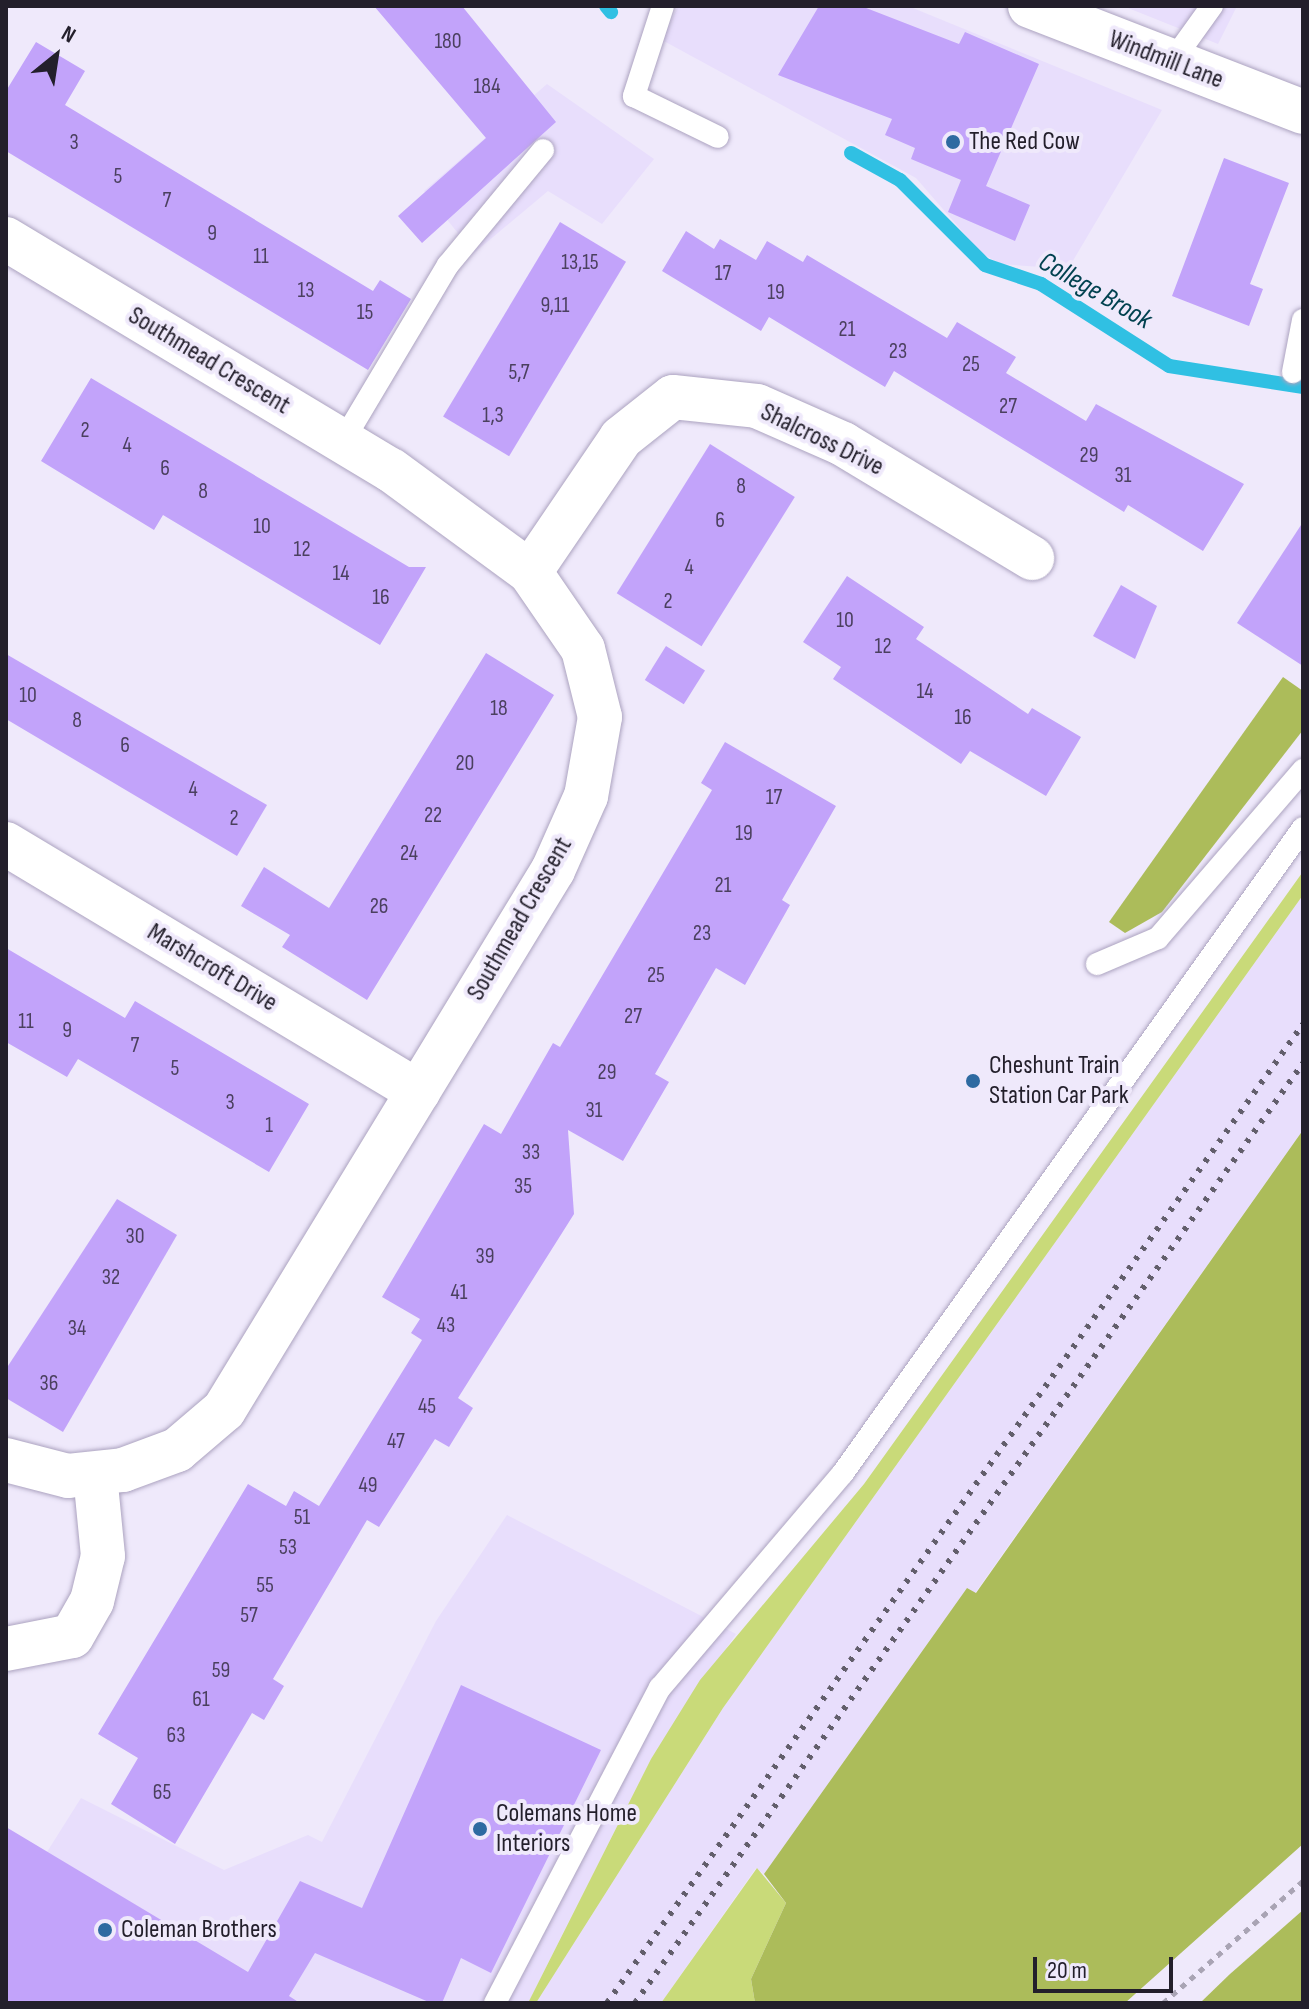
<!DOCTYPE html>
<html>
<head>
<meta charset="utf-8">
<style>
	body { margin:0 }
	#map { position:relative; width:1309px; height:2009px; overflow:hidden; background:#efe9fb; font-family:"Sofia Sans Condensed",sans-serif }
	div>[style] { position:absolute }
	.built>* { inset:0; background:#e8defc }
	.green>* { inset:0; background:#c9da79 }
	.forest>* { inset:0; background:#acbc5a }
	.stream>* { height:14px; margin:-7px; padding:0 7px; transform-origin:7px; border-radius:7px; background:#30c0e3 }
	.building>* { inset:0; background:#c2a3fa; transform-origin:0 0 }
	.path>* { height:5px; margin-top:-2.5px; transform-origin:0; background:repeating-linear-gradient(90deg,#a9a4b4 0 6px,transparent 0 12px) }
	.roads { filter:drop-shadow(0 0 2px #aca3c0) drop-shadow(0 0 2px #aca3c0) }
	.lane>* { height:22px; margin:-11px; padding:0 11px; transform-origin:11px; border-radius:11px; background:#fff }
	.street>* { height:44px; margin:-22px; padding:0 22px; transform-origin:22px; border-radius:22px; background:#fff }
	.rail>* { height:6px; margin-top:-3px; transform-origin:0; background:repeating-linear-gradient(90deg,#625e6b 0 4px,transparent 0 12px) }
	.dots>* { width:22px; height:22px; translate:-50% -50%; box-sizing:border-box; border:4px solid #efe9fb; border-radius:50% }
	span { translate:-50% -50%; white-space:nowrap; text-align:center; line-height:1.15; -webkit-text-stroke:8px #efe9fb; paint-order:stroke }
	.number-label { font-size:22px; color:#4b405f }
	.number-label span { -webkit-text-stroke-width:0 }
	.street-label { font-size:26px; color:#231f2b }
	.poi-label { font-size:26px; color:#231f2b }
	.left { translate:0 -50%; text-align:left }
	.water-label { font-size:28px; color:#024250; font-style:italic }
	.frame { position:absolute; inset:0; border:8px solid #231f2b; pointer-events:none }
	.north { position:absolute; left:16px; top:16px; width:80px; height:80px; -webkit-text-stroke:6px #efe9fb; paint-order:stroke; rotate:30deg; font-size:22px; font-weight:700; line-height:32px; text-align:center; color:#231f2b }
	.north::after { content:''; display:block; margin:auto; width:28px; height:36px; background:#231f2b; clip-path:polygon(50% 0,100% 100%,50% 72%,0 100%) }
	.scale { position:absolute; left:1033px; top:1957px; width:140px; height:36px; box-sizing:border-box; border:4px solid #231f2b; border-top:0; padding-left:10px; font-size:24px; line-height:28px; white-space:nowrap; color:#231f2b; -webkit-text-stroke:6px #efe9fb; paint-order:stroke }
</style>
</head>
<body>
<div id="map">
	<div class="built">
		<i style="clip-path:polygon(678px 6px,908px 6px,1162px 110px,1061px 281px,1041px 267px,1001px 264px,981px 253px,916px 178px,662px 40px)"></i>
		<i style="clip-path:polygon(1123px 6px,1237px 6px,1218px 44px)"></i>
		<i style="clip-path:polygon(547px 84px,654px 159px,602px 224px,548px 191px,474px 253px,424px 191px)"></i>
		<i style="clip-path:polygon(1303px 895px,1303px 1130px,975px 1593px,967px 1588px,764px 1874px,756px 1868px,661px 2003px,536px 2003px,723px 1708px)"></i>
		<i style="clip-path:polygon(507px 1515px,736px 1634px,651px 1759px,528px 2003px,6px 2003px,6px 1917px,81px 1798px,224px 1870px,308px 1835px,322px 1842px,436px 1621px)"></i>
	</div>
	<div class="green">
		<i style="clip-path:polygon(1302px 873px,1303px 895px,723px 1708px,536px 2003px,528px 2003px,651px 1759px,700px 1680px,864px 1484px)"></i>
		<i style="clip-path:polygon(757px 1868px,786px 1903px,751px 1979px,755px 2003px,661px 2003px)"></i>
	</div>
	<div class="forest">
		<i style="clip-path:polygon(1283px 677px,1303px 691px,1303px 730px,1162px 912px,1125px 933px,1109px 922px)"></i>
		<i style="clip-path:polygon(1303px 1130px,1303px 1844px,1125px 2003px,755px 2003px,751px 1979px,786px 1903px,764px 1874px,967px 1588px,976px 1593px)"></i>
		<i style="clip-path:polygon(1303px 1910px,1303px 2003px,1200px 2003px,1230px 1974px)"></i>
	</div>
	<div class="stream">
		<i style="left:606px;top:6px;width:8px;rotate:50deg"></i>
		<i style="left:851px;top:153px;width:56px;rotate:28.9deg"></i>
		<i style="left:900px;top:180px;width:120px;rotate:45deg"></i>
		<i style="left:985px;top:265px;width:59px;rotate:18.7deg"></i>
		<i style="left:1041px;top:284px;width:152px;rotate:32.6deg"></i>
		<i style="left:1169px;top:366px;width:136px;rotate:8.9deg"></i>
	</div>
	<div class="building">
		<i style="clip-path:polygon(374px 6px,462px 6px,556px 122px,422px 243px,398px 216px,486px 138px)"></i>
		<i style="clip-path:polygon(819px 6px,861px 6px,959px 44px,965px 32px,1039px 64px,986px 186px,1030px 205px,1015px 241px,948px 212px,961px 180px,911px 159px,915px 148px,885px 135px,892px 119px,778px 75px)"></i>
		<i style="clip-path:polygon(36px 42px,85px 71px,65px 105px,373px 291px,380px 280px,411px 299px,368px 370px,6px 151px,6px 91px)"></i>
		<i style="clip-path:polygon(1224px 158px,1289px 183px,1250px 284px,1263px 289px,1249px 326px,1172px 296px)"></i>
		<i style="left:560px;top:222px;width:77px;height:227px;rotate:31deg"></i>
		<i style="clip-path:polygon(686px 231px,714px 249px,720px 239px,756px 260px,767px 241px,803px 262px,807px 255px,947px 338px,957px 322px,1016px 357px,1006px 373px,1086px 421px,1096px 404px,1244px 484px,1203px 551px,1128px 505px,1124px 512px,894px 371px,885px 387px,769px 317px,761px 331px,662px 271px)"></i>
		<i style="clip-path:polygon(91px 378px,409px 567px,426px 567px,380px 645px,163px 515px,154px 530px,41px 461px)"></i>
		<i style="left:710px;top:444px;width:100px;height:176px;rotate:32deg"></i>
		<i style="clip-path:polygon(1303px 522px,1303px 666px,1237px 623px)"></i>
		<i style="clip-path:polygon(847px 576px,924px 627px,916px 639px,1028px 714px,1032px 708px,1081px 737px,1046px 796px,970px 751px,961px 764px,833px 679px,841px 667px,803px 642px)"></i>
		<i style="clip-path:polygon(1121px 585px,1157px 606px,1135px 659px,1093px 636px)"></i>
		<i style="left:666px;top:646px;width:46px;height:40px;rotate:32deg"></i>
		<i style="clip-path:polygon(486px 653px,554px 695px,367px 1000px,282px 947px,290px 935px,241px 906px,264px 867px,329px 908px)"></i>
		<i style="clip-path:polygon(6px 654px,267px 805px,237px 856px,6px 719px)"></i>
		<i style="clip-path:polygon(725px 742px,836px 806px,782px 900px,790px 905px,745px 985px,716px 968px,655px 1074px,669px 1082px,623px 1161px,568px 1130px,574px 1214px,458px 1398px,473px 1408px,449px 1447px,435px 1439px,379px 1527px,367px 1520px,273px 1679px,284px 1686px,264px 1720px,252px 1713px,175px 1844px,111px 1804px,138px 1758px,98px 1734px,248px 1484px,286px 1506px,294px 1491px,319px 1506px,422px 1340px,411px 1333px,420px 1319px,382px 1297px,484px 1124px,501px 1134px,553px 1043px,560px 1047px,712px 790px,701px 783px)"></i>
		<i style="clip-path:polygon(6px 948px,125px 1018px,135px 1001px,309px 1104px,269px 1172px,78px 1059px,67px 1077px,6px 1042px)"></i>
		<i style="clip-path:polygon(117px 1199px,177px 1235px,63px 1432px,6px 1398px,6px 1369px)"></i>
		<i style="clip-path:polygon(461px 1685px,601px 1750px,491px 1973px,461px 1958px,442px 2003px,431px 2003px,315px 1953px,289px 1996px,300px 2003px,6px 2003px,6px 1827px,248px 1972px,300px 1881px,362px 1908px)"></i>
	</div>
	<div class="path">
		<i style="left:1163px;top:2003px;width:186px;rotate:-41.1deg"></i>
	</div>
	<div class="roads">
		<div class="lane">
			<i style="left:663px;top:6px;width:95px;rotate:107.9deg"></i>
			<i style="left:634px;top:96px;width:93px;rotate:26deg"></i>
			<i style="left:1171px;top:63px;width:70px;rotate:-54.3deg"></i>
			<i style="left:1293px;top:372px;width:53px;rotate:-79.1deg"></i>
			<i style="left:343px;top:441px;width:205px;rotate:-59.2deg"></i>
			<i style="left:448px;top:265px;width:149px;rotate:-50.4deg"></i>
			<i style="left:1097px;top:964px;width:66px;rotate:-23.1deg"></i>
			<i style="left:1158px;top:938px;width:222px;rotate:-49.2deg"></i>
			<i style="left:495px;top:2003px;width:356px;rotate:-62.4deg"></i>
			<i style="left:660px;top:1688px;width:282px;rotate:-49.6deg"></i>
			<i style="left:843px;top:1473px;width:792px;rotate:-54.5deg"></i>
		</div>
		<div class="street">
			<i style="left:1030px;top:6px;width:293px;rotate:21.2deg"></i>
			<i style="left:6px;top:239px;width:449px;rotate:31deg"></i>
			<i style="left:391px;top:470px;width:172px;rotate:36.3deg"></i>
			<i style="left:530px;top:572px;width:93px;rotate:55.5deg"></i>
			<i style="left:583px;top:649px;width:70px;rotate:76deg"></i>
			<i style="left:600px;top:717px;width:80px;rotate:100deg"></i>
			<i style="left:586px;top:796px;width:81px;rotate:114deg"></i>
			<i style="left:553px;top:870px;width:632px;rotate:121.35deg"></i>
			<i style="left:224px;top:1410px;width:62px;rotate:139.6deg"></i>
			<i style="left:177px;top:1450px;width:58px;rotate:159.7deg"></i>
			<i style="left:123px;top:1470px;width:55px;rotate:173.8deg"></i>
			<i style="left:68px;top:1476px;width:64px;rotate:-165.5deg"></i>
			<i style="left:530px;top:572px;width:162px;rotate:-55.8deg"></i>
			<i style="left:621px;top:438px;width:66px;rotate:-38.3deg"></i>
			<i style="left:673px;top:397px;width:84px;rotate:6.1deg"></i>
			<i style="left:757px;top:406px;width:94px;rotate:23.8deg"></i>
			<i style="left:843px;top:444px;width:221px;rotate:31.1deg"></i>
			<i style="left:6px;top:844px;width:481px;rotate:31deg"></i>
			<i style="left:6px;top:1649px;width:67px;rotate:-11.1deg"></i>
			<i style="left:72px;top:1636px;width:40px;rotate:-60.3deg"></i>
			<i style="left:92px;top:1601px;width:46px;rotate:-76.3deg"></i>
			<i style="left:103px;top:1556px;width:82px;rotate:-95.6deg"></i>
		</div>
	</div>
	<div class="rail">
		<i style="left:607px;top:2003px;width:1201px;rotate:-54.59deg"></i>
		<i style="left:635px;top:2003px;width:1153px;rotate:-54.6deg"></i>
	</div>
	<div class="dots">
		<i style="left:953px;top:142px;background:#2e6aa1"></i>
		<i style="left:973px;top:1081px;background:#2e6aa1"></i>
		<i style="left:480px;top:1829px;background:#2e6aa1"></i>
		<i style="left:105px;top:1930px;background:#2e6aa1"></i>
	</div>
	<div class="number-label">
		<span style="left:448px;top:42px">180</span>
		<span style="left:487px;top:87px">184</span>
		<span style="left:74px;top:143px">3</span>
		<span style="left:118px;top:177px">5</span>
		<span style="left:167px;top:201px">7</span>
		<span style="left:212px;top:234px">9</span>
		<span style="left:261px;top:257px">11</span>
		<span style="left:580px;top:263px">13,15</span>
		<span style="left:723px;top:274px">17</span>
		<span style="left:306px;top:291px">13</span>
		<span style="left:776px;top:293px">19</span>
		<span style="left:555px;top:306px">9,11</span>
		<span style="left:365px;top:313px">15</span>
		<span style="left:847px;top:330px">21</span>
		<span style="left:898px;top:352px">23</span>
		<span style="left:971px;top:365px">25</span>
		<span style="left:519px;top:373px">5,7</span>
		<span style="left:1008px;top:407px">27</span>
		<span style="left:493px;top:416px">1,3</span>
		<span style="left:85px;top:431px">2</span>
		<span style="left:127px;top:446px">4</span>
		<span style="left:1089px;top:456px">29</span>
		<span style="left:165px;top:469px">6</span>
		<span style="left:1123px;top:476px">31</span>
		<span style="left:741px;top:487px">8</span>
		<span style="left:203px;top:492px">8</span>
		<span style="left:720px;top:521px">6</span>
		<span style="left:262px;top:527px">10</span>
		<span style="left:302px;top:550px">12</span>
		<span style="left:689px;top:568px">4</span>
		<span style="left:341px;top:574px">14</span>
		<span style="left:381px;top:598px">16</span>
		<span style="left:668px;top:602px">2</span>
		<span style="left:845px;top:621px">10</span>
		<span style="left:883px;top:647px">12</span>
		<span style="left:925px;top:692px">14</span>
		<span style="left:28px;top:696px">10</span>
		<span style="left:499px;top:709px">18</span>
		<span style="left:963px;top:718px">16</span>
		<span style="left:77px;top:721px">8</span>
		<span style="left:125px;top:746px">6</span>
		<span style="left:465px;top:764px">20</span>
		<span style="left:193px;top:790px">4</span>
		<span style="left:774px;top:798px">17</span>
		<span style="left:433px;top:816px">22</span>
		<span style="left:234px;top:819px">2</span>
		<span style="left:744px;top:834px">19</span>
		<span style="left:409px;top:854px">24</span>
		<span style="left:723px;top:886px">21</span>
		<span style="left:379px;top:907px">26</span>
		<span style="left:702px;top:934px">23</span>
		<span style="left:656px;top:976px">25</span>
		<span style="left:633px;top:1017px">27</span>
		<span style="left:26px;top:1022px">11</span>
		<span style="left:67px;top:1031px">9</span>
		<span style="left:135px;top:1046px">7</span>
		<span style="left:175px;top:1069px">5</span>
		<span style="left:607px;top:1073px">29</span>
		<span style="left:230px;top:1103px">3</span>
		<span style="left:594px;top:1111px">31</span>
		<span style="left:269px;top:1126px">1</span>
		<span style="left:531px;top:1153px">33</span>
		<span style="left:523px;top:1187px">35</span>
		<span style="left:135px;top:1237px">30</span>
		<span style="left:485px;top:1257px">39</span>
		<span style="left:111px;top:1278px">32</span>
		<span style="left:459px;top:1293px">41</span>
		<span style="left:446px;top:1326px">43</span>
		<span style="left:77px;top:1329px">34</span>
		<span style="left:49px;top:1384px">36</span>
		<span style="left:427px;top:1407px">45</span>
		<span style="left:396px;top:1442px">47</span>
		<span style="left:368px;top:1486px">49</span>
		<span style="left:302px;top:1518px">51</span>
		<span style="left:288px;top:1548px">53</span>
		<span style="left:265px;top:1586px">55</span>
		<span style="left:249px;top:1616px">57</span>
		<span style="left:221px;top:1671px">59</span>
		<span style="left:201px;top:1700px">61</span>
		<span style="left:176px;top:1736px">63</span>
		<span style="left:162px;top:1793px">65</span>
	</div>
	<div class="street-label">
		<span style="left:1166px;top:60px;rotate:21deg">Windmill Lane</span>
		<span style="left:209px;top:361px;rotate:31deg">Southmead Crescent</span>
		<span style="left:822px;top:440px;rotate:26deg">Shalcross Drive</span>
		<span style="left:520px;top:919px;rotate:-60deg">Southmead Crescent</span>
		<span style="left:212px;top:968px;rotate:31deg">Marshcroft Drive</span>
	</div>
	<div class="poi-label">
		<span class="left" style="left:969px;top:142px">The Red Cow</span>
		<span class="left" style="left:989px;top:1081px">Cheshunt Train<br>Station Car Park</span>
		<span class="left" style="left:496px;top:1829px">Colemans Home<br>Interiors</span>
		<span class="left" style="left:121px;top:1930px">Coleman Brothers</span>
	</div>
	<div class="water-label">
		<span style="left:1095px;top:291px;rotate:30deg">College Brook</span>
	</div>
	<div class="frame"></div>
	<div class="north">N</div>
	<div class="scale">20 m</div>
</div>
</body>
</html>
